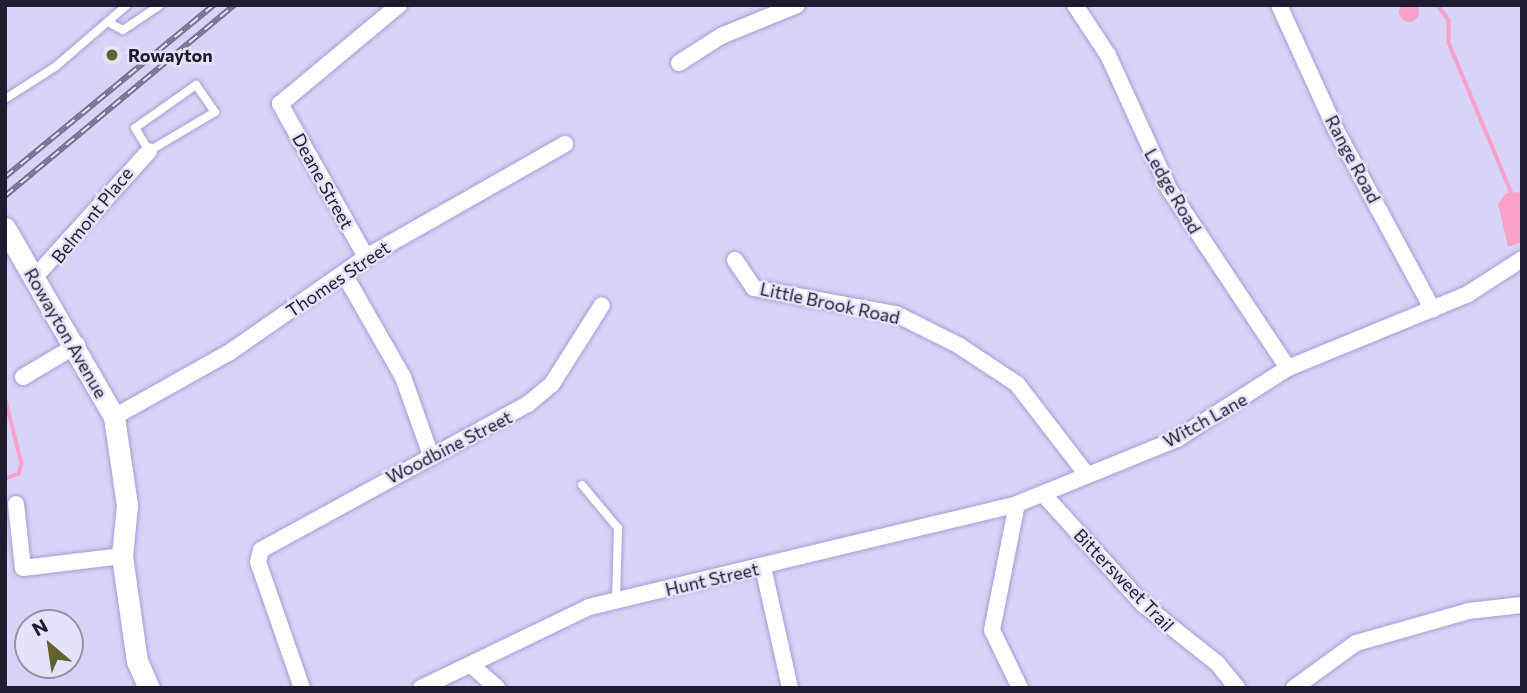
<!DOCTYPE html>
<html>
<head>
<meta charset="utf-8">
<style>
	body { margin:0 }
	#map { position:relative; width:1527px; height:693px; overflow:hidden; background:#d8d4f7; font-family:Commissioner,sans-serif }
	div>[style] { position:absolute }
	.water>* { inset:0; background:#f8a2cb }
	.round { border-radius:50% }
	.stream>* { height:3.5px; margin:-1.75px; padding:0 1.75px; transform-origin:1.75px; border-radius:1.75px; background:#f8a2cb }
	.roads { filter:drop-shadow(0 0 2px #a59fd5) drop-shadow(0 0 2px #a59fd5) }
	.lane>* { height:8px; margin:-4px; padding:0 4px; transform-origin:4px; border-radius:4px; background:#fff }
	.street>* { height:16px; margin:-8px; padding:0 8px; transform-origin:8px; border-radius:8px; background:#fff }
	.secondary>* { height:21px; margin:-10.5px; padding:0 10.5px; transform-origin:10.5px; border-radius:10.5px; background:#fff }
	.rail>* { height:6px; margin-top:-3px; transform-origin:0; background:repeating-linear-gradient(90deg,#e5e3fa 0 10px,#75718c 0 20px); box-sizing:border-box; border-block:2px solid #75718c }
	.dots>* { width:19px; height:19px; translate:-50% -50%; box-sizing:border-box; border:4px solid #e5e3fa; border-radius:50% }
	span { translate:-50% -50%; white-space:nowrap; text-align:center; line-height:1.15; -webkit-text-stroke:5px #e5e3fa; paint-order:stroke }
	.poi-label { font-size:18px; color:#1f1c30; font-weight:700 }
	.left { translate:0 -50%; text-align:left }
	.street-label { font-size:18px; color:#1f1c30 }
	.frame { position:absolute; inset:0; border:7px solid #1f1c30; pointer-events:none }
	.north { position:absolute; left:14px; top:609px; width:70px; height:70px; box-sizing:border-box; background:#e5e3fa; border:2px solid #9693a9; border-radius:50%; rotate:331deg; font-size:19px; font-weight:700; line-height:28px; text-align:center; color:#1f1c30 }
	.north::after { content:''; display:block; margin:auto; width:24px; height:32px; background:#61622f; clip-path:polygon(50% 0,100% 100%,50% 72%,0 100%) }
</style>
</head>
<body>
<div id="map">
	<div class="water">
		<i class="round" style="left:1399px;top:2px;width:20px;height:20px"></i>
		<i style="clip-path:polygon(1522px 192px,1522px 242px,1508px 247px,1498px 204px,1506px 193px)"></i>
	</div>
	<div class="stream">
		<i style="left:1438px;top:5px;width:19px;rotate:54deg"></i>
		<i style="left:1449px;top:20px;width:23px;rotate:90deg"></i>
		<i style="left:1449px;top:43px;width:166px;rotate:67.3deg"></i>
		<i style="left:5px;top:397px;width:69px;rotate:75.8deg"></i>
		<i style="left:22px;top:464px;width:10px;rotate:107deg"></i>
		<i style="left:19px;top:474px;width:15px;rotate:160deg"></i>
	</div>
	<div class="roads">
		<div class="lane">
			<i style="left:108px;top:22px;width:17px;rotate:28deg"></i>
			<i style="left:123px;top:30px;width:45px;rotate:-34deg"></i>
			<i style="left:196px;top:85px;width:33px;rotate:55deg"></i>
			<i style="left:215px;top:112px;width:77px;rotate:149.4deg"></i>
			<i style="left:149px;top:151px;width:27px;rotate:-121deg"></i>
			<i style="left:135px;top:128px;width:75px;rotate:-35.2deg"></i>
			<i style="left:5px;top:99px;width:59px;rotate:-32.6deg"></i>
			<i style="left:55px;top:67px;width:95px;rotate:-40.7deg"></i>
			<i style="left:582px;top:485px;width:56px;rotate:50.1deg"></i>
			<i style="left:618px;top:528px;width:73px;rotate:91.6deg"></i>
		</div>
		<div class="street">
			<i style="left:1075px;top:5px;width:60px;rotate:56.6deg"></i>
			<i style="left:1108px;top:55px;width:147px;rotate:65.5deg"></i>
			<i style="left:1169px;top:189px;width:215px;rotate:56.4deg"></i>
			<i style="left:1279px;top:5px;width:137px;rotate:65.5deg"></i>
			<i style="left:1336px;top:130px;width:204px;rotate:61.7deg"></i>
			<i style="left:679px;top:63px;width:50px;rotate:-32.7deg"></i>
			<i style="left:721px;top:36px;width:82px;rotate:-22.2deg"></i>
			<i style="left:366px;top:257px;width:176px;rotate:-119.3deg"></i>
			<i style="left:280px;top:104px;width:155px;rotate:-39.8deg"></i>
			<i style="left:735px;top:260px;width:34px;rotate:56deg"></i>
			<i style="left:754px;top:288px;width:144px;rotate:10.4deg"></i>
			<i style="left:896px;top:314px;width:69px;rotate:26.6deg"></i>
			<i style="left:958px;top:345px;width:71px;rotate:33.5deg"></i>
			<i style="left:1017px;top:384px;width:115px;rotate:52.4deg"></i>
			<i style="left:344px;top:274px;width:119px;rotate:60.2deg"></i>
			<i style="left:403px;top:377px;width:81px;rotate:70.4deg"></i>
			<i style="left:34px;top:278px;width:171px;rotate:-47.8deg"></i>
			<i style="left:23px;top:377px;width:63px;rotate:-30.7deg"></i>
			<i style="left:114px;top:417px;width:133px;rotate:-29.3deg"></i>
			<i style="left:230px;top:352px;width:166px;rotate:-34.9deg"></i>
			<i style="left:366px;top:257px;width:229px;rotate:-29.6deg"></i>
			<i style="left:1045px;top:496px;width:147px;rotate:47.8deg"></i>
			<i style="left:1144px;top:605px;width:93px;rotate:38.5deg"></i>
			<i style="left:1217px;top:663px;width:32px;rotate:51deg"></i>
			<i style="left:16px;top:504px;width:64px;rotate:83.8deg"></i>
			<i style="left:23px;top:568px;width:100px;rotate:-6.9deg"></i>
			<i style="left:763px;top:567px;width:124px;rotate:77.4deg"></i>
			<i style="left:471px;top:665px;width:35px;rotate:41deg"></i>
			<i style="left:302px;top:688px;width:133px;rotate:-109.2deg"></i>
			<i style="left:258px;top:562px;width:12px;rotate:-76deg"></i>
			<i style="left:261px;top:550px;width:304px;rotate:-28.7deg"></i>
			<i style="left:528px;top:404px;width:31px;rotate:-40deg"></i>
			<i style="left:552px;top:384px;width:93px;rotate:-57.7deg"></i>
			<i style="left:421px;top:688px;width:187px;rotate:-25.7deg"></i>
			<i style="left:589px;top:607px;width:440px;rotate:-13.5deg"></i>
			<i style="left:1020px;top:688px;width:64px;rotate:-115.8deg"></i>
			<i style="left:992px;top:630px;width:128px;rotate:-78.8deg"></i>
			<i style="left:1017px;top:504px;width:173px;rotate:-22.1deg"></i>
			<i style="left:1177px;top:439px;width:132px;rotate:-32.6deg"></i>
			<i style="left:1288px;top:368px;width:195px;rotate:-22.3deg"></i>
			<i style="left:1468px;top:294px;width:64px;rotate:-32.9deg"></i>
			<i style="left:1294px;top:688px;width:77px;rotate:-36deg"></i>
			<i style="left:1356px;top:643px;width:117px;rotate:-15.8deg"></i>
			<i style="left:1469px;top:611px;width:53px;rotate:-6.5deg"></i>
		</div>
		<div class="secondary">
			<i style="left:5px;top:228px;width:218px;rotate:60deg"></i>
			<i style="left:114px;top:417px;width:89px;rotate:81.6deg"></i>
			<i style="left:127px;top:505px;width:51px;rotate:95.6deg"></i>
			<i style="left:122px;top:556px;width:106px;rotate:81.9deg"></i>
			<i style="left:137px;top:661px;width:30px;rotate:66deg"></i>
		</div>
	</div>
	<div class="rail">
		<i style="left:5px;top:177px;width:271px;rotate:-39.5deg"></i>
		<i style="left:5px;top:196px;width:298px;rotate:-39.8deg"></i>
	</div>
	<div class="dots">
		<i style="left:112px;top:55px;background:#61622f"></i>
	</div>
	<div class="poi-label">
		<span class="left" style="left:128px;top:55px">Rowayton</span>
	</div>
	<div class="street-label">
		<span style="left:1353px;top:159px;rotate:62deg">Range Road</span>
		<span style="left:323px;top:181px;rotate:61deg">Deane Street</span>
		<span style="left:1173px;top:191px;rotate:60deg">Ledge Road</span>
		<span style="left:92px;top:215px;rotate:-51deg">Belmont Place</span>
		<span style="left:338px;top:279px;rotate:-34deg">Thomes Street</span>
		<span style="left:830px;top:303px;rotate:12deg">Little Brook Road</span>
		<span style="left:66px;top:333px;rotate:60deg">Rowayton Avenue</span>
		<span style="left:1205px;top:420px;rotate:-29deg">Witch Lane</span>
		<span style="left:449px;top:447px;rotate:-27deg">Woodbine Street</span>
		<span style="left:712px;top:579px;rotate:-13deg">Hunt Street</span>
		<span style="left:1124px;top:580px;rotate:46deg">Bittersweet Trail</span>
	</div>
	<div class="frame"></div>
	<div class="north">N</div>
</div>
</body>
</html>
